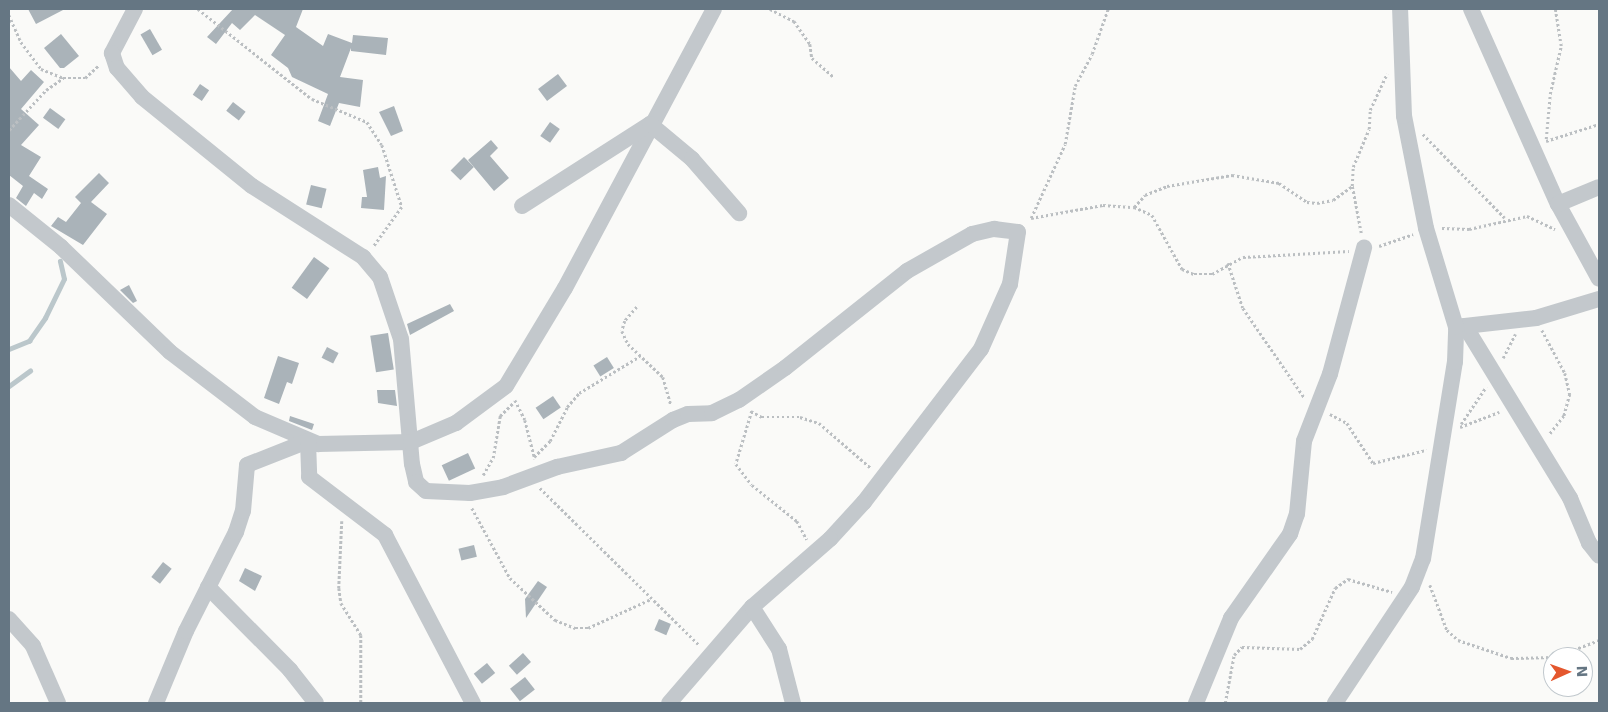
<!DOCTYPE html>
<html>
<head>
<meta charset="utf-8">
<style>
	body { margin:0 }
	#map { position:relative; width:1608px; height:712px; overflow:hidden; background:#fafaf8; font-family:"DejaVu Sans",sans-serif }
	div>[style] { position:absolute }
	.stream>* { height:4.5px; margin:-2.25px; padding:0 2.25px; transform-origin:2.25px; border-radius:2.25px; background:#bbc7cb }
	.building>* { inset:0; background:#aab3b9; transform-origin:0 0 }
	.path>* { height:2.5px; margin-top:-1.25px; transform-origin:0; background:repeating-linear-gradient(90deg,#bbbfc2 0 2.5px,transparent 0 5px) }
	.minor>* { height:16px; margin:-8px; padding:0 8px; transform-origin:8px; border-radius:8px; background:#c3c8cc }
	span { translate:-50% -50%; white-space:nowrap; text-align:center; line-height:1.15; -webkit-text-stroke:5px #fff; paint-order:stroke }
	.frame { position:absolute; inset:0; border:10px solid #657683; pointer-events:none }
	.north { position:absolute; left:1543px; top:647px; width:50px; height:50px; box-sizing:border-box; background:#fff; border:1px solid #c1c8cd; border-radius:50%; rotate:88deg; font-size:14px; font-weight:700; line-height:20px; text-align:center; color:#657683 }
	.north::after { content:''; display:block; margin:auto; width:18px; height:22px; background:#e4572e; clip-path:polygon(50% 0,100% 100%,50% 72%,0 100%) }
</style>
</head>
<body>
<div id="map">
	<div class="stream">
		<i style="left:9px;top:349px;width:22px;rotate:-22deg"></i>
		<i style="left:29px;top:341px;width:28px;rotate:-55deg"></i>
		<i style="left:45px;top:318px;width:43px;rotate:-64deg"></i>
		<i style="left:64px;top:279px;width:18px;rotate:-103deg"></i>
		<i style="left:9px;top:386px;width:26px;rotate:-36deg"></i>
	</div>
	<div class="building">
		<i style="clip-path:polygon(28px 9px,65px 9px,36px 24px)"></i>
		<i style="clip-path:polygon(233px 9px,303px 9px,296px 27px,323px 46px,328px 34px,352px 43px,353px 35px,388px 38px,386px 55px,351px 51px,351px 48px,340px 77px,363px 80px,360px 107px,339px 103px,330px 126px,318px 121px,328px 94px,292px 77px,288px 68px,271px 55px,285px 35px,255px 15px,240px 30px,232px 23px,216px 44px,207px 37px)"></i>
		<i style="left:150px;top:29px;width:24px;height:11px;rotate:60deg"></i>
		<i style="clip-path:polygon(61px 34px,79px 56px,64px 68px,60px 68px,44px 48px)"></i>
		<i style="clip-path:polygon(9px 67px,21px 81px,31px 70px,44px 82px,21px 109px,39px 125px,21px 145px,41px 157px,29px 176px,48px 189px,42px 199px,34px 193px,26px 206px,16px 198px,23px 186px,9px 175px)"></i>
		<i style="left:558px;top:74px;width:15px;height:25px;rotate:53deg"></i>
		<i style="left:200px;top:84px;width:11px;height:13px;rotate:34deg"></i>
		<i style="left:233px;top:102px;width:16px;height:11px;rotate:38deg"></i>
		<i style="clip-path:polygon(394px 106px,403px 131px,391px 136px,379px 112px)"></i>
		<i style="left:50px;top:108px;width:19px;height:12px;rotate:36deg"></i>
		<i style="left:550px;top:122px;width:12px;height:17px;rotate:35deg"></i>
		<i style="clip-path:polygon(491px 140px,498px 148px,490px 156px,509px 178px,494px 191px,468px 160px)"></i>
		<i style="left:464px;top:157px;width:14px;height:19px;rotate:45deg"></i>
		<i style="clip-path:polygon(378px 167px,380px 178px,386px 176px,384px 210px,361px 208px,362px 197px,367px 197px,363px 170px)"></i>
		<i style="clip-path:polygon(99px 173px,109px 183px,91px 202px,107px 214px,83px 245px,51px 226px,58px 217px,66px 222px,81px 203px,75px 197px)"></i>
		<i style="left:311px;top:185px;width:16px;height:20px;rotate:14deg"></i>
		<i style="left:314px;top:257px;width:19px;height:38px;rotate:36deg"></i>
		<i style="clip-path:polygon(129px 285px,137px 301px,133px 303px,120px 290px)"></i>
		<i style="clip-path:polygon(450px 304px,454px 311px,410px 335px,407px 324px)"></i>
		<i style="left:388px;top:333px;width:37px;height:18px;rotate:81deg"></i>
		<i style="left:327px;top:347px;width:13px;height:12px;rotate:27deg"></i>
		<i style="clip-path:polygon(278px 356px,299px 363px,292px 384px,287px 382px,279px 404px,264px 398px)"></i>
		<i style="left:607px;top:357px;width:13px;height:16px;rotate:58deg"></i>
		<i style="clip-path:polygon(377px 390px,395px 390px,397px 406px,378px 403px)"></i>
		<i style="left:553px;top:396px;width:14px;height:21px;rotate:56deg"></i>
		<i style="clip-path:polygon(290px 416px,314px 424px,312px 430px,289px 421px)"></i>
		<i style="left:468px;top:453px;width:17px;height:29px;rotate:65deg"></i>
		<i style="left:474px;top:545px;width:12px;height:16px;rotate:76deg"></i>
		<i style="left:163px;top:562px;width:11px;height:19px;rotate:38deg"></i>
		<i style="clip-path:polygon(245px 568px,262px 576px,255px 591px,239px 581px)"></i>
		<i style="clip-path:polygon(538px 581px,547px 587px,526px 618px,525px 599px)"></i>
		<i style="left:659px;top:619px;width:13px;height:12px;rotate:23deg"></i>
		<i style="left:523px;top:653px;width:12px;height:19px;rotate:48deg"></i>
		<i style="left:487px;top:663px;width:13px;height:17px;rotate:51deg"></i>
		<i style="left:525px;top:677px;width:16px;height:19px;rotate:52deg"></i>
	</div>
	<div class="path">
		<i style="left:198px;top:9px;width:145px;rotate:38.3deg"></i>
		<i style="left:312px;top:99px;width:60px;rotate:22.7deg"></i>
		<i style="left:367px;top:122px;width:27px;rotate:57deg"></i>
		<i style="left:382px;top:145px;width:65px;rotate:72.1deg"></i>
		<i style="left:402px;top:207px;width:48px;rotate:125.7deg"></i>
		<i style="left:770px;top:9px;width:27px;rotate:27deg"></i>
		<i style="left:794px;top:21px;width:28px;rotate:55deg"></i>
		<i style="left:810px;top:44px;width:14px;rotate:82deg"></i>
		<i style="left:812px;top:58px;width:28px;rotate:41deg"></i>
		<i style="left:9px;top:15px;width:30px;rotate:66deg"></i>
		<i style="left:21px;top:42px;width:34px;rotate:53deg"></i>
		<i style="left:41px;top:69px;width:24px;rotate:22deg"></i>
		<i style="left:63px;top:78px;width:22px"></i>
		<i style="left:85px;top:78px;width:19px;rotate:-43deg"></i>
		<i style="left:9px;top:130px;width:54px;rotate:-47.2deg"></i>
		<i style="left:46px;top:90px;width:21px;rotate:-35deg"></i>
		<i style="left:1423px;top:134px;width:117px;rotate:45.7deg"></i>
		<i style="left:1546px;top:139px;width:45px;rotate:-84.9deg"></i>
		<i style="left:1550px;top:94px;width:49px;rotate:-77.1deg"></i>
		<i style="left:1561px;top:46px;width:37px;rotate:-99deg"></i>
		<i style="left:1546px;top:141px;width:56px;rotate:-17.8deg"></i>
		<i style="left:1134px;top:207px;width:16px;rotate:-47deg"></i>
		<i style="left:1145px;top:195px;width:24px;rotate:-22deg"></i>
		<i style="left:1167px;top:186px;width:66px;rotate:-9.6deg"></i>
		<i style="left:1232px;top:175px;width:48px;rotate:9.7deg"></i>
		<i style="left:1279px;top:183px;width:34px;rotate:34deg"></i>
		<i style="left:1307px;top:202px;width:10px;rotate:6deg"></i>
		<i style="left:1317px;top:203px;width:16px;rotate:-11deg"></i>
		<i style="left:1333px;top:200px;width:24px;rotate:-36deg"></i>
		<i style="left:1031px;top:218px;width:73px;rotate:-10.2deg"></i>
		<i style="left:1103px;top:205px;width:31px;rotate:4deg"></i>
		<i style="left:1134px;top:207px;width:20px;rotate:24deg"></i>
		<i style="left:1152px;top:215px;width:62px;rotate:60.9deg"></i>
		<i style="left:1182px;top:269px;width:13px;rotate:23deg"></i>
		<i style="left:1194px;top:274px;width:18px"></i>
		<i style="left:1212px;top:274px;width:35px;rotate:-29deg"></i>
		<i style="left:1243px;top:257px;width:106px;rotate:-3.2deg"></i>
		<i style="left:1031px;top:218px;width:81px;rotate:-65.3deg"></i>
		<i style="left:1065px;top:144px;width:59px;rotate:-80.2deg"></i>
		<i style="left:1075px;top:86px;width:36px;rotate:-62deg"></i>
		<i style="left:1092px;top:54px;width:48px;rotate:-70.4deg"></i>
		<i style="left:1442px;top:228px;width:27px;rotate:2deg"></i>
		<i style="left:1469px;top:229px;width:59px;rotate:-12.6deg"></i>
		<i style="left:1527px;top:216px;width:31px;rotate:25deg"></i>
		<i style="left:1361px;top:233px;width:48px;rotate:-100.8deg"></i>
		<i style="left:1352px;top:186px;width:19px;rotate:-87deg"></i>
		<i style="left:1353px;top:167px;width:41px;rotate:-67.2deg"></i>
		<i style="left:1369px;top:129px;width:19px;rotate:-87deg"></i>
		<i style="left:1370px;top:110px;width:40px;rotate:-65deg"></i>
		<i style="left:1379px;top:246px;width:36px;rotate:-19deg"></i>
		<i style="left:1228px;top:263px;width:47px;rotate:71.6deg"></i>
		<i style="left:1243px;top:308px;width:108px;rotate:55.6deg"></i>
		<i style="left:637px;top:307px;width:18px;rotate:131deg"></i>
		<i style="left:625px;top:321px;width:10px;rotate:107deg"></i>
		<i style="left:622px;top:331px;width:14px;rotate:65deg"></i>
		<i style="left:628px;top:344px;width:48px;rotate:43.3deg"></i>
		<i style="left:663px;top:377px;width:29px;rotate:74deg"></i>
		<i style="left:1542px;top:330px;width:49px;rotate:61.9deg"></i>
		<i style="left:1565px;top:373px;width:22px;rotate:77deg"></i>
		<i style="left:1570px;top:394px;width:23px;rotate:105deg"></i>
		<i style="left:1564px;top:416px;width:24px;rotate:128deg"></i>
		<i style="left:1503px;top:358px;width:27px;rotate:-63deg"></i>
		<i style="left:515px;top:400px;width:22px;rotate:63deg"></i>
		<i style="left:525px;top:420px;width:40px;rotate:75.6deg"></i>
		<i style="left:751px;top:411px;width:13px;rotate:29deg"></i>
		<i style="left:762px;top:417px;width:38px"></i>
		<i style="left:800px;top:417px;width:20px;rotate:18deg"></i>
		<i style="left:819px;top:423px;width:69px;rotate:40.9deg"></i>
		<i style="left:752px;top:411px;width:55px;rotate:106.8deg"></i>
		<i style="left:736px;top:464px;width:26px;rotate:53deg"></i>
		<i style="left:752px;top:485px;width:58px;rotate:38.7deg"></i>
		<i style="left:797px;top:521px;width:21px;rotate:62deg"></i>
		<i style="left:1330px;top:414px;width:19px;rotate:28deg"></i>
		<i style="left:1347px;top:423px;width:48px;rotate:57deg"></i>
		<i style="left:1373px;top:463px;width:55px;rotate:-13.8deg"></i>
		<i style="left:1461px;top:424px;width:45px;rotate:-56deg"></i>
		<i style="left:1460px;top:427px;width:42px;rotate:-21deg"></i>
		<i style="left:534px;top:457px;width:23px;rotate:-45deg"></i>
		<i style="left:550px;top:441px;width:38px;rotate:-63deg"></i>
		<i style="left:567px;top:407px;width:18px;rotate:-49deg"></i>
		<i style="left:579px;top:393px;width:71px;rotate:-31.2deg"></i>
		<i style="left:483px;top:475px;width:20px;rotate:-60deg"></i>
		<i style="left:493px;top:458px;width:43px;rotate:-80.5deg"></i>
		<i style="left:500px;top:416px;width:21px;rotate:-45deg"></i>
		<i style="left:540px;top:488px;width:223px;rotate:44.6deg"></i>
		<i style="left:472px;top:508px;width:80px;rotate:61.5deg"></i>
		<i style="left:510px;top:578px;width:62px;rotate:43deg"></i>
		<i style="left:555px;top:620px;width:22px;rotate:22deg"></i>
		<i style="left:575px;top:628px;width:13px"></i>
		<i style="left:588px;top:628px;width:69px;rotate:-24.7deg"></i>
		<i style="left:342px;top:521px;width:67px;rotate:92.6deg"></i>
		<i style="left:339px;top:588px;width:15px;rotate:82deg"></i>
		<i style="left:341px;top:603px;width:38px;rotate:58deg"></i>
		<i style="left:361px;top:635px;width:68px;rotate:90deg"></i>
		<i style="left:1430px;top:585px;width:48px;rotate:69.3deg"></i>
		<i style="left:1447px;top:630px;width:15px;rotate:42deg"></i>
		<i style="left:1458px;top:640px;width:56px;rotate:18.8deg"></i>
		<i style="left:1511px;top:658px;width:42px;rotate:-1.4deg"></i>
		<i style="left:1555px;top:657px;width:47px;rotate:-21.1deg"></i>
		<i style="left:1225px;top:703px;width:49px;rotate:-79.4deg"></i>
		<i style="left:1234px;top:655px;width:11px;rotate:-45deg"></i>
		<i style="left:1242px;top:647px;width:58px;rotate:2deg"></i>
		<i style="left:1300px;top:649px;width:16px;rotate:-40deg"></i>
		<i style="left:1312px;top:639px;width:56px;rotate:-65.7deg"></i>
		<i style="left:1335px;top:588px;width:16px;rotate:-35deg"></i>
		<i style="left:1348px;top:579px;width:46px;rotate:16.5deg"></i>
	</div>
	<div class="minor">
		<i style="left:135px;top:9px;width:50px;rotate:117.6deg"></i>
		<i style="left:112px;top:53px;width:16px;rotate:72deg"></i>
		<i style="left:117px;top:68px;width:38px;rotate:49deg"></i>
		<i style="left:142px;top:97px;width:141px;rotate:39deg"></i>
		<i style="left:252px;top:186px;width:132px;rotate:32.6deg"></i>
		<i style="left:363px;top:257px;width:26px;rotate:50deg"></i>
		<i style="left:380px;top:277px;width:65px;rotate:71.3deg"></i>
		<i style="left:401px;top:339px;width:125px;rotate:85deg"></i>
		<i style="left:412px;top:464px;width:18px;rotate:77deg"></i>
		<i style="left:416px;top:482px;width:13px;rotate:42deg"></i>
		<i style="left:426px;top:491px;width:44px;rotate:2.6deg"></i>
		<i style="left:470px;top:493px;width:34px;rotate:-10deg"></i>
		<i style="left:503px;top:487px;width:58px;rotate:-20.3deg"></i>
		<i style="left:557px;top:467px;width:66px;rotate:-12.3deg"></i>
		<i style="left:621px;top:453px;width:62px;rotate:-32.4deg"></i>
		<i style="left:673px;top:420px;width:16px;rotate:-22deg"></i>
		<i style="left:688px;top:414px;width:24px;rotate:-2deg"></i>
		<i style="left:712px;top:413px;width:30px;rotate:-26deg"></i>
		<i style="left:739px;top:400px;width:56px;rotate:-34.8deg"></i>
		<i style="left:785px;top:368px;width:156px;rotate:-38.5deg"></i>
		<i style="left:907px;top:271px;width:75px;rotate:-29.6deg"></i>
		<i style="left:972px;top:234px;width:23px;rotate:-13deg"></i>
		<i style="left:994px;top:229px;width:24px;rotate:7deg"></i>
		<i style="left:1018px;top:232px;width:53px;rotate:98.7deg"></i>
		<i style="left:1010px;top:284px;width:71px;rotate:114deg"></i>
		<i style="left:981px;top:349px;width:193px;rotate:127.4deg"></i>
		<i style="left:864px;top:502px;width:50px;rotate:132.6deg"></i>
		<i style="left:830px;top:539px;width:103px;rotate:138.9deg"></i>
		<i style="left:752px;top:607px;width:127px;rotate:130.8deg"></i>
		<i style="left:1471px;top:9px;width:214px;rotate:66deg"></i>
		<i style="left:1558px;top:204px;width:85px;rotate:61.3deg"></i>
		<i style="left:1558px;top:204px;width:44px;rotate:-22.5deg"></i>
		<i style="left:9px;top:205px;width:67px;rotate:38.9deg"></i>
		<i style="left:61px;top:247px;width:151px;rotate:43.9deg"></i>
		<i style="left:170px;top:352px;width:107px;rotate:37.4deg"></i>
		<i style="left:255px;top:417px;width:69px;rotate:23.2deg"></i>
		<i style="left:318px;top:444px;width:93px;rotate:-1.2deg"></i>
		<i style="left:411px;top:442px;width:49px;rotate:-22.9deg"></i>
		<i style="left:456px;top:423px;width:62px;rotate:-36.5deg"></i>
		<i style="left:506px;top:386px;width:114px;rotate:-59deg"></i>
		<i style="left:565px;top:288px;width:316px;rotate:-61.9deg"></i>
		<i style="left:522px;top:206px;width:152px;rotate:-32.6deg"></i>
		<i style="left:650px;top:124px;width:55px;rotate:39.8deg"></i>
		<i style="left:692px;top:159px;width:72px;rotate:49deg"></i>
		<i style="left:1465px;top:326px;width:202px;rotate:58.6deg"></i>
		<i style="left:1570px;top:498px;width:49px;rotate:67.1deg"></i>
		<i style="left:1589px;top:543px;width:16px;rotate:52deg"></i>
		<i style="left:1456px;top:327px;width:81px;rotate:-6.4deg"></i>
		<i style="left:1536px;top:318px;width:66px;rotate:-16.8deg"></i>
		<i style="left:208px;top:587px;width:117px;rotate:45.3deg"></i>
		<i style="left:290px;top:670px;width:42px;rotate:51.8deg"></i>
		<i style="left:752px;top:607px;width:50px;rotate:57.3deg"></i>
		<i style="left:779px;top:649px;width:56px;rotate:75.5deg"></i>
		<i style="left:9px;top:619px;width:36px;rotate:48deg"></i>
		<i style="left:33px;top:646px;width:62px;rotate:66.3deg"></i>
		<i style="left:156px;top:703px;width:78px;rotate:-67.4deg"></i>
		<i style="left:186px;top:631px;width:111px;rotate:-63.2deg"></i>
		<i style="left:236px;top:532px;width:22px;rotate:-72deg"></i>
		<i style="left:243px;top:511px;width:46px;rotate:-85deg"></i>
		<i style="left:247px;top:465px;width:66px;rotate:-21.5deg"></i>
		<i style="left:308px;top:441px;width:36px;rotate:88deg"></i>
		<i style="left:309px;top:477px;width:96px;rotate:37.3deg"></i>
		<i style="left:385px;top:535px;width:190px;rotate:62.4deg"></i>
		<i style="left:1196px;top:703px;width:92px;rotate:-67.6deg"></i>
		<i style="left:1231px;top:618px;width:103px;rotate:-54.9deg"></i>
		<i style="left:1290px;top:534px;width:21px;rotate:-71deg"></i>
		<i style="left:1297px;top:514px;width:73px;rotate:-84.5deg"></i>
		<i style="left:1304px;top:441px;width:72px;rotate:-68.8deg"></i>
		<i style="left:1330px;top:374px;width:131px;rotate:-74.9deg"></i>
		<i style="left:1335px;top:703px;width:139px;rotate:-56.4deg"></i>
		<i style="left:1412px;top:587px;width:30px;rotate:-69deg"></i>
		<i style="left:1423px;top:559px;width:200px;rotate:-80.8deg"></i>
		<i style="left:1455px;top:362px;width:35px;rotate:-88deg"></i>
		<i style="left:1456px;top:327px;width:103px;rotate:-106.9deg"></i>
		<i style="left:1426px;top:228px;width:114px;rotate:-101.1deg"></i>
		<i style="left:1404px;top:116px;width:107px;rotate:-92.1deg"></i>
	</div>
	<div class="frame"></div>
	<div class="north">N</div>
</div>
</body>
</html>
